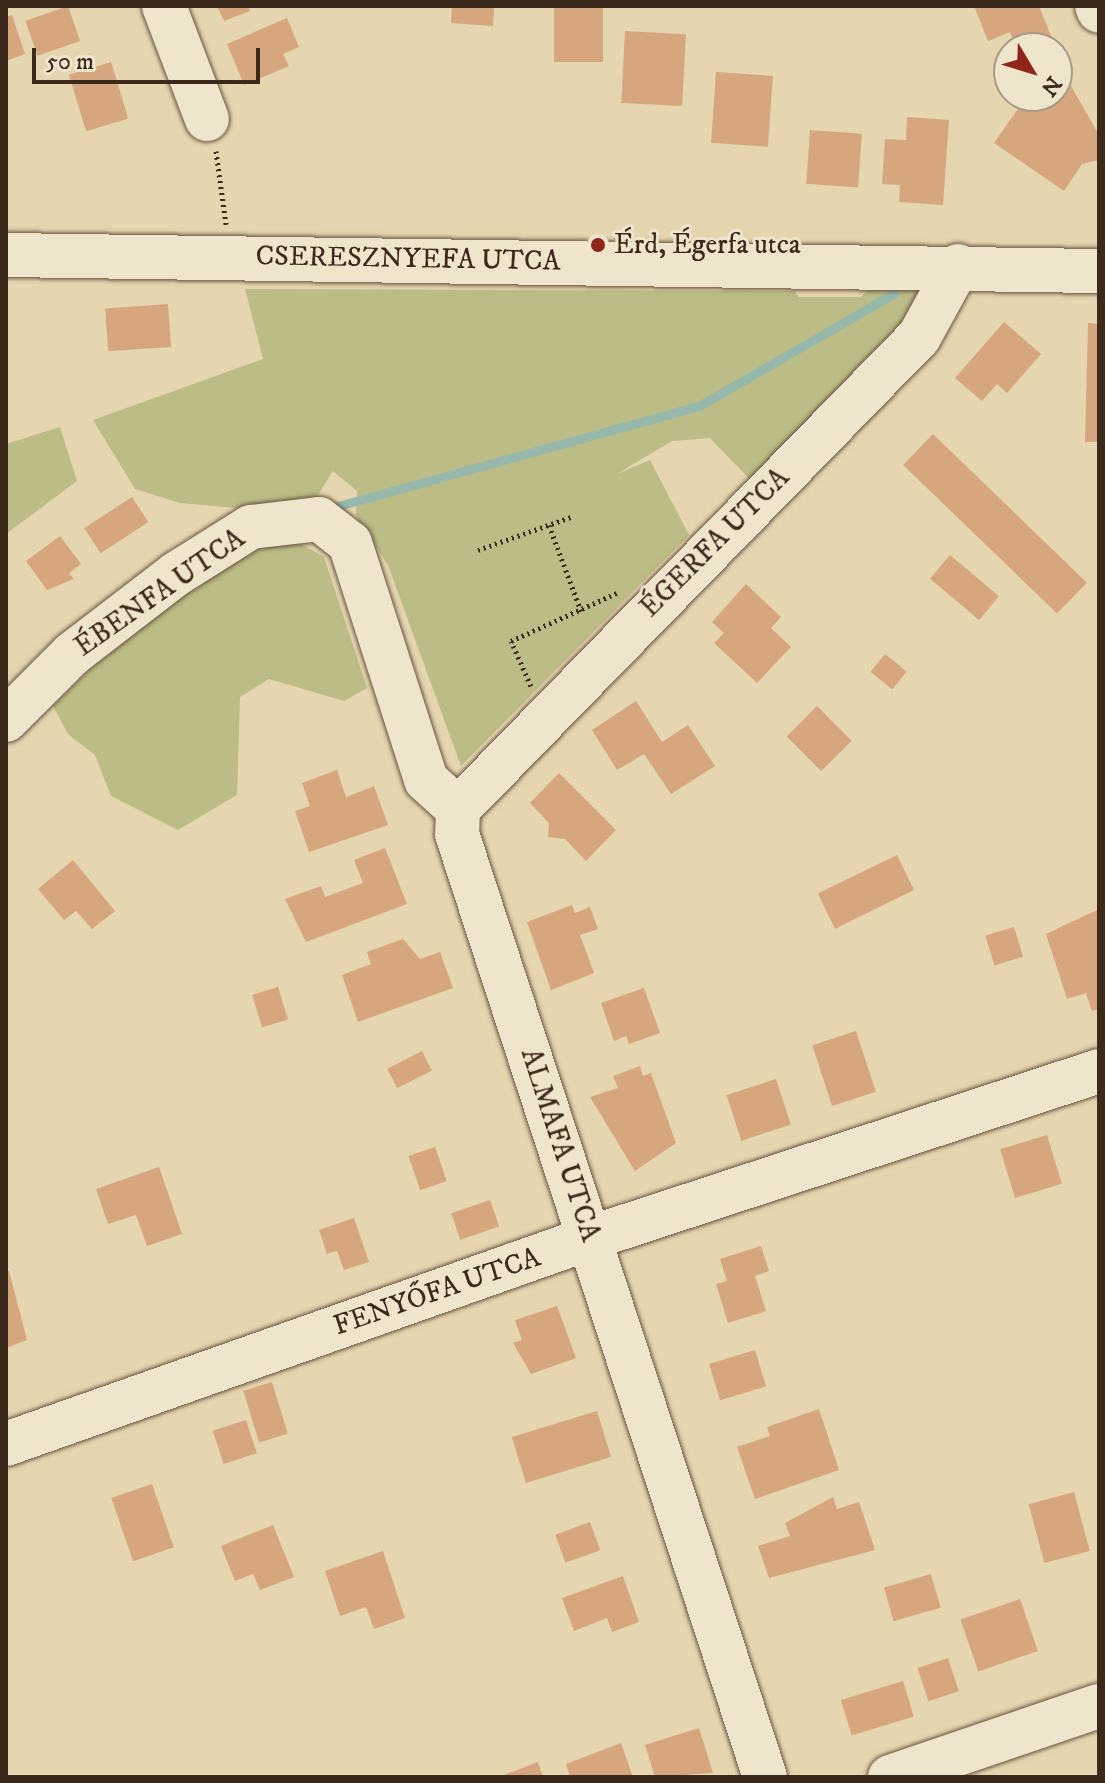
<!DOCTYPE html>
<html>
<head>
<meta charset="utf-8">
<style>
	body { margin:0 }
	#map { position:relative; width:1105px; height:1783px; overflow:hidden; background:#e6d6b0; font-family:"IM FELL DW Pica",serif }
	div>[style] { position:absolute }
	.green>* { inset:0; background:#bcbc86 }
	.stream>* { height:9px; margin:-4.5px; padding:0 4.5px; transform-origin:4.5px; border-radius:4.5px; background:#96b9ac }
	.building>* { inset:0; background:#d6a67e; transform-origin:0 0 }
	.path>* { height:5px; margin-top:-2.5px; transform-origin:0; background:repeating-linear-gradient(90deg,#3b291b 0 2px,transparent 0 6px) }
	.roads { filter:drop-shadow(0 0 2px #665440) drop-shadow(0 0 2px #665440) }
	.minor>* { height:44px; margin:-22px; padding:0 22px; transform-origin:22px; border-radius:22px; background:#efe4cc }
	.dots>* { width:22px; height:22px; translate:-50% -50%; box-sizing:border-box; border:4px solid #efe4cc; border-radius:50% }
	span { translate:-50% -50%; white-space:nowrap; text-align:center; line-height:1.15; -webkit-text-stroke:6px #efe4cc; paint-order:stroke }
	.poi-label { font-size:28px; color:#3b291b }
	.left { translate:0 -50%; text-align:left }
	.street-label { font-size:28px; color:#3b291b }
	.frame { position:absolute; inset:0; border:8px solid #3b291b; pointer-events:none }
	.north { position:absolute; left:993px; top:32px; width:80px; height:80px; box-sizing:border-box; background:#efe4cc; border:2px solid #a79985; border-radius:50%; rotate:128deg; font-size:22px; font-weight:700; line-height:32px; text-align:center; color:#3b291b }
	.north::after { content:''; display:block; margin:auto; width:28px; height:36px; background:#8f2418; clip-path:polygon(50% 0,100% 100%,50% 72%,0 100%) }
	.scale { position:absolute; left:32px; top:48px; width:228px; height:36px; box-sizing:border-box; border:4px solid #3b291b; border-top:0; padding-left:10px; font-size:24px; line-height:28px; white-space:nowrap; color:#3b291b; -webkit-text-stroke:6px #efe4cc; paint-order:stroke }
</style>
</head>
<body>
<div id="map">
	<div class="green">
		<i style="clip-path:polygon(870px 288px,931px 292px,759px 489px,710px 438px,672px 441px,617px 474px,650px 460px,689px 535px,461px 766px,388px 565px,356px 516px,357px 491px,333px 471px,315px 500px,236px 508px,180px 503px,135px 489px,93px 420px,263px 359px,245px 289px,794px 291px,799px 297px,861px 297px)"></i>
		<i style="clip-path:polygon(60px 427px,77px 481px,6px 534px,6px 444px)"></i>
		<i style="clip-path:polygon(289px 537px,324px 557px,367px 688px,344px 701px,269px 679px,240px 697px,237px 795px,178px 830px,111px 796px,95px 755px,68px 734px,53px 706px,137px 623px,255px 548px)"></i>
	</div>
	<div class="stream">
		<i style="left:327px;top:509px;width:386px;rotate:-15.5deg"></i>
		<i style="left:699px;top:406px;width:226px;rotate:-30deg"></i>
	</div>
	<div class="building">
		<i style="left:68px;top:6px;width:37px;height:45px;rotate:71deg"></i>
		<i style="clip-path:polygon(217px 6px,248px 6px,250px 11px,224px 21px)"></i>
		<i style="clip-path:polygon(452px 6px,494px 6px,493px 26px,451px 23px)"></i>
		<i style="left:554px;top:6px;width:49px;height:56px"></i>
		<i style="clip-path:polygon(974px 6px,1039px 6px,1055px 46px,1016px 48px,1010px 32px,988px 41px)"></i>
		<i style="clip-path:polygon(12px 15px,25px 54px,6px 61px,6px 17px)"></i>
		<i style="clip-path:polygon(287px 18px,299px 47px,283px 54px,289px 66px,244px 85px,227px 44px)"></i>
		<i style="left:625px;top:31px;width:61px;height:72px;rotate:3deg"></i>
		<i style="left:111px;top:62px;width:59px;height:44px;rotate:73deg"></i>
		<i style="clip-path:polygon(1062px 70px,1099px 135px,1099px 160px,1082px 164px,1064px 191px,994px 143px,1027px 96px,1057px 96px)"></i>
		<i style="left:716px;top:72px;width:57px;height:71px;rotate:4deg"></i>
		<i style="clip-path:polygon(907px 117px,949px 120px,943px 205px,899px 202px,900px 185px,882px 184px,885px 139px,906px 140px)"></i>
		<i style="left:810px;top:130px;width:52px;height:54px;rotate:4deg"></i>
		<i style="left:168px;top:304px;width:43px;height:63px;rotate:86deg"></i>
		<i style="clip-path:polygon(1004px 322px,1041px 354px,1007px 393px,997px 384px,982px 401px,955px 378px)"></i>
		<i style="clip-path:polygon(1088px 323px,1099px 324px,1099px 442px,1085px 442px)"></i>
		<i style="left:933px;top:434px;width:214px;height:43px;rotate:44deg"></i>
		<i style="left:132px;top:497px;width:30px;height:57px;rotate:57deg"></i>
		<i style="clip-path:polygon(60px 536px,81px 564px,69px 573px,74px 579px,47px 590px,26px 561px)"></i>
		<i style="left:950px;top:555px;width:64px;height:31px;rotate:40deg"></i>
		<i style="clip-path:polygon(746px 584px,781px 617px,771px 628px,791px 647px,757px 683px,714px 643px,724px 633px,712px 622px)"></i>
		<i style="left:885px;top:654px;width:28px;height:23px;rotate:39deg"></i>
		<i style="clip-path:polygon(636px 701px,662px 742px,688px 725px,715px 766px,671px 794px,644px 754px,617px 770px,592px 730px)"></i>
		<i style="left:817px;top:706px;width:49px;height:43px;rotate:45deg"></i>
		<i style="clip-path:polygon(337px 770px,346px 797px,374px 786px,388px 825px,309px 852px,295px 811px,310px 806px,302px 783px)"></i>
		<i style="clip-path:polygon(559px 773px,616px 830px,586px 861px,565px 839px,548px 837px,549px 823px,530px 803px)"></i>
		<i style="clip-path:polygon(385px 848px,407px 904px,306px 942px,285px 899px,321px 886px,325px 897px,363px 883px,354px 860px)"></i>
		<i style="left:897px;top:855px;width:39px;height:88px;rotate:64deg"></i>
		<i style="clip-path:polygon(73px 860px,115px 911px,92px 929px,76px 911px,64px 920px,38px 889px)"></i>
		<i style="clip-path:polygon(572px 905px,575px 913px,590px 907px,598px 929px,580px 935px,594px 973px,551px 990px,527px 922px)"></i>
		<i style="clip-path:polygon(1099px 909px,1099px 1009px,1092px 1011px,1086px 993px,1067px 999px,1046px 934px)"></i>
		<i style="left:1014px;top:927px;width:31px;height:30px;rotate:73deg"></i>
		<i style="clip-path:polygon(403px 939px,420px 959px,440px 952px,453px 988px,358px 1022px,342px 975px,371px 964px,367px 952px)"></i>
		<i style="left:278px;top:987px;width:34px;height:27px;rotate:73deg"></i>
		<i style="clip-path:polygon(644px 988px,660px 1033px,629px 1044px,626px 1036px,614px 1041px,601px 1003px)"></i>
		<i style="left:856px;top:1031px;width:64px;height:46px;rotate:72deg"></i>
		<i style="left:422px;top:1051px;width:22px;height:39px;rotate:63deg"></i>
		<i style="clip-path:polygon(640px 1066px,643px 1076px,651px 1073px,676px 1143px,635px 1171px,590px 1097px,618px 1088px,613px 1076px)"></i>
		<i style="left:776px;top:1079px;width:48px;height:52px;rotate:72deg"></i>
		<i style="left:1047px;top:1135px;width:51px;height:49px;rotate:73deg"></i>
		<i style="left:435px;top:1147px;width:36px;height:28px;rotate:71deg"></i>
		<i style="clip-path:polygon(159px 1167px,182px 1234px,147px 1246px,136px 1215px,108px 1224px,96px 1189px)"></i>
		<i style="left:490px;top:1200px;width:28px;height:41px;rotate:71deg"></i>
		<i style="clip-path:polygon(354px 1218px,369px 1262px,344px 1270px,337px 1251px,327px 1254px,319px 1230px)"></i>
		<i style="clip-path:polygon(761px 1246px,769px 1271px,755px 1276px,766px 1311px,728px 1323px,716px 1284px,727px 1281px,720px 1259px)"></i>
		<i style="clip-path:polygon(9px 1271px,27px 1340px,6px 1348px,6px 1272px)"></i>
		<i style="clip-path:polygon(557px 1306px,576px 1358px,531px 1374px,513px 1343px,522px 1340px,515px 1320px)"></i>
		<i style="left:755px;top:1350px;width:38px;height:48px;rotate:73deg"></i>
		<i style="left:272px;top:1382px;width:54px;height:30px;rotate:73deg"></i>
		<i style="clip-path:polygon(819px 1409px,839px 1470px,755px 1499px,737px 1447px,770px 1436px,767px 1427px)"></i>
		<i style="left:597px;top:1411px;width:48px;height:89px;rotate:73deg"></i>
		<i style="left:246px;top:1420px;width:35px;height:35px;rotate:72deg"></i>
		<i style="left:152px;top:1484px;width:67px;height:43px;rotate:71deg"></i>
		<i style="left:1074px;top:1492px;width:61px;height:47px;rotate:75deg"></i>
		<i style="clip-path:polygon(833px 1497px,837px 1509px,859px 1502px,875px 1550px,769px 1578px,758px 1546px,790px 1536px,785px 1523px)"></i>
		<i style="left:590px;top:1522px;width:30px;height:37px;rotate:70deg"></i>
		<i style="clip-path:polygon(273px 1525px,294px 1577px,260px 1590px,253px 1574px,235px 1581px,221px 1546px)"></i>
		<i style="clip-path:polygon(383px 1551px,405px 1618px,374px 1629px,366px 1607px,340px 1616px,325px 1571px)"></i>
		<i style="left:931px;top:1574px;width:35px;height:49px;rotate:74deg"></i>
		<i style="clip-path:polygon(623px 1576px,639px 1622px,612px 1632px,607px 1618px,574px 1631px,562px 1598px)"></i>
		<i style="left:1020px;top:1599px;width:55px;height:63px;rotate:71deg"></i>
		<i style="left:948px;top:1658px;width:35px;height:32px;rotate:72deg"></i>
		<i style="left:903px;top:1681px;width:37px;height:65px;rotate:73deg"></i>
		<i style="clip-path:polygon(699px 1728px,713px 1773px,655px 1777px,645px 1745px)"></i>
		<i style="clip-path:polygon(621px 1743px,633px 1777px,570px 1777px,566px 1764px)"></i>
		<i style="clip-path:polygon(538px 1762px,543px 1777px,499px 1777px)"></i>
	</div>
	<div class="path">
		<i style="left:216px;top:151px;width:74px;rotate:82.2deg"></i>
		<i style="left:549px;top:525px;width:92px;rotate:69.6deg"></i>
		<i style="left:478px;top:550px;width:99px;rotate:-19.5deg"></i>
		<i style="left:531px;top:686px;width:49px;rotate:-114deg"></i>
		<i style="left:511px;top:641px;width:116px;rotate:-24.4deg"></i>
	</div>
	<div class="roads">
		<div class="minor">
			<i style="left:164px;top:6px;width:121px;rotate:69.2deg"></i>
			<i style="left:1097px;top:6px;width:5px;rotate:68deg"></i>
			<i style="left:6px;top:255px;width:1093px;rotate:0.84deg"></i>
			<i style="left:6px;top:720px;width:93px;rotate:-45deg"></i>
			<i style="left:72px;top:654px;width:131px;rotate:-37.6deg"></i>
			<i style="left:176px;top:574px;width:89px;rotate:-32.1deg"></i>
			<i style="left:251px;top:527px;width:68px;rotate:-6.7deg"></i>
			<i style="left:319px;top:519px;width:39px;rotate:38deg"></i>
			<i style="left:350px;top:543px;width:249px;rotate:72.2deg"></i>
			<i style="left:426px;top:780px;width:43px;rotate:42.2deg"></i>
			<i style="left:458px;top:809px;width:25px;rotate:92deg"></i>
			<i style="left:457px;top:834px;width:992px;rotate:71.91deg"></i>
			<i style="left:458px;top:809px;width:660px;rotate:-45.68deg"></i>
			<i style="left:919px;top:337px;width:81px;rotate:-61.2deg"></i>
			<i style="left:6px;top:1444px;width:619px;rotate:-19.43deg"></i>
			<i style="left:590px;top:1238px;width:536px;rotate:-18.16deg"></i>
			<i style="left:890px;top:1777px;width:221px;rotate:-18.8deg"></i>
		</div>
	</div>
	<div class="dots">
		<i style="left:598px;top:245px;background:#8f2418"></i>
	</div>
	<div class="poi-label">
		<span class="left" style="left:614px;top:245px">Érd, Égerfa utca</span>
	</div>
	<div class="street-label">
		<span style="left:408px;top:259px;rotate:1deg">CSERESZNYEFA UTCA</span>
		<span style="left:715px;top:543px;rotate:-45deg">ÉGERFA UTCA</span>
		<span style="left:160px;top:593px;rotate:-35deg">ÉBENFA UTCA</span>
		<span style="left:560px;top:1145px;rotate:72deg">ALMAFA UTCA</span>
		<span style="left:437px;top:1292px;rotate:-19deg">FENYŐFA UTCA</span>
	</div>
	<div class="frame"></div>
	<div class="north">N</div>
	<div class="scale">50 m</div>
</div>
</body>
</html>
